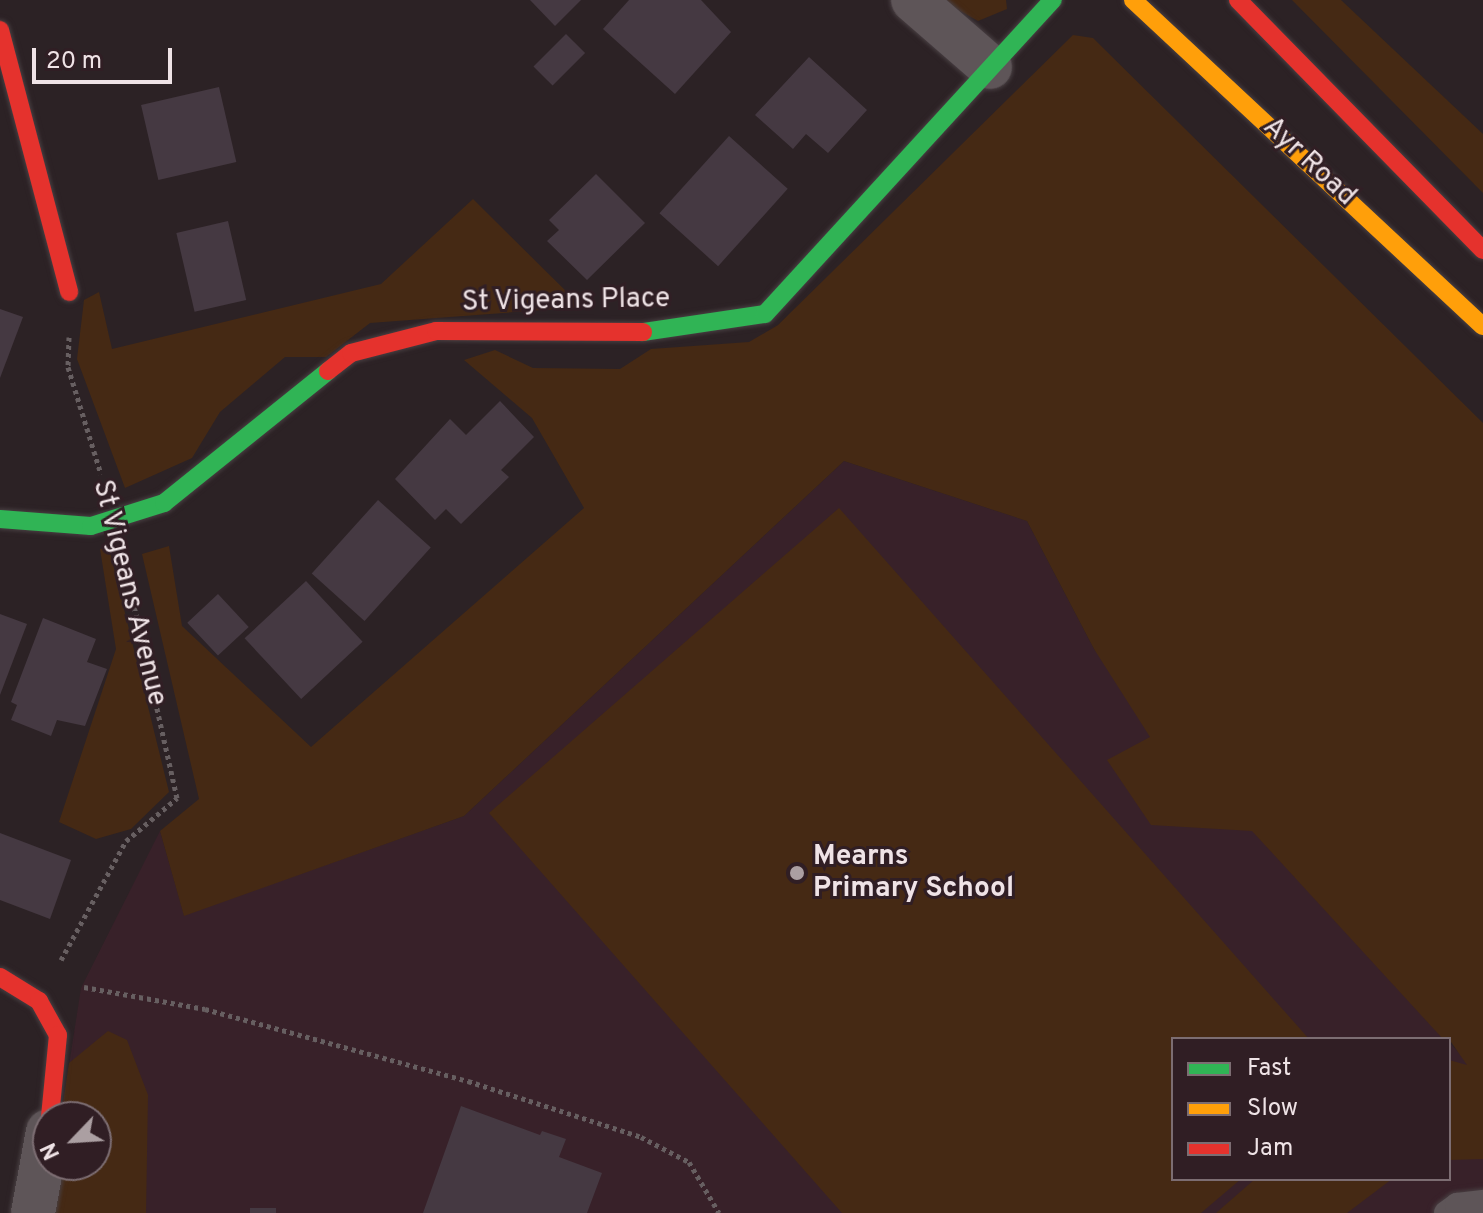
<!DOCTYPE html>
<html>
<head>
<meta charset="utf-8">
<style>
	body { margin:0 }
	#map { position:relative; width:1483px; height:1213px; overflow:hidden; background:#2c2225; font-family:Overpass,sans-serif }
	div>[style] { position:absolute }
	.built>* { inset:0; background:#382129 }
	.green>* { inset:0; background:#452914 }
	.building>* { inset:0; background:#453942; transform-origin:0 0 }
	.path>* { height:5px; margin-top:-2.5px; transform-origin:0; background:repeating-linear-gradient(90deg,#675f61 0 4px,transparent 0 8px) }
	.roads { filter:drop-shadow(0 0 2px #483f42) drop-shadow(0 0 2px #483f42) }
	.lane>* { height:24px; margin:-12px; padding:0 12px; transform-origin:12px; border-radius:12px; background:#5e5558 }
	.street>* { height:44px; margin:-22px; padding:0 22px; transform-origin:22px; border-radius:22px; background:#5e5558 }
	.fast>* { height:18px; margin:-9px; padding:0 9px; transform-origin:9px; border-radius:9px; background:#30b455 }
	.slow>* { height:18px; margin:-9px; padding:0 9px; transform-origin:9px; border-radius:9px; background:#ff9f0a }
	.jam>* { height:18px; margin:-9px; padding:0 9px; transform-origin:9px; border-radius:9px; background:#e5322d }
	.dots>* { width:22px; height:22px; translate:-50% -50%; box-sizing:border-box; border:4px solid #301e24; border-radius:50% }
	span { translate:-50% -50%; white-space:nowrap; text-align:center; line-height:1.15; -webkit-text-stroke:6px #301e24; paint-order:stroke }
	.street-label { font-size:28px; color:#efe3e6 }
	.poi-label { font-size:28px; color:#efe3e6; font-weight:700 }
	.left { translate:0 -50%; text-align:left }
	.legend { position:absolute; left:1171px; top:1037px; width:280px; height:144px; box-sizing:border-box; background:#301e24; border:2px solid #7c6d72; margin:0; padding:10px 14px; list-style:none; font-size:24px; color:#efe3e6 }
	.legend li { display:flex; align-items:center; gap:16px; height:40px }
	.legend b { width:40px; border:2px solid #7c6d72 }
	.north { position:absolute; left:32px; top:1101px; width:80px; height:80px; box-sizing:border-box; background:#301e24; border:2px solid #7c6d72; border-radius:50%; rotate:245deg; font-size:22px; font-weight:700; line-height:32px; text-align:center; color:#efe3e6 }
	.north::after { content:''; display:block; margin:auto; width:28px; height:36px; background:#ab9fa2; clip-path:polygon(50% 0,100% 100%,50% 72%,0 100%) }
	.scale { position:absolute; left:32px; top:48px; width:140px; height:36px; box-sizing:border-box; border:4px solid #efe3e6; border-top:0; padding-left:10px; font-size:24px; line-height:28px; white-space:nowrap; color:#efe3e6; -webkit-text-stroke:6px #301e24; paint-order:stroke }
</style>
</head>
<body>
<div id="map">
	<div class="built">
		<i style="clip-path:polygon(844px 461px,1027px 521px,1094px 649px,1252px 830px,1446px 1039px,1173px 1039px,1173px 1179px,1449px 1179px,1449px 1042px,1483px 1079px,1483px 1213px,46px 1213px,96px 1165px,96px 1117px,61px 1117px,81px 988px,160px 831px,184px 915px,464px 816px)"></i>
	</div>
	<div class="green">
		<i style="clip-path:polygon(941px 0,1006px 0,1007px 9px,978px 21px)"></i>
		<i style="clip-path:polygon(1292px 0,1341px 0,1483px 134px,1483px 193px)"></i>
		<i style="clip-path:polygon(1073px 35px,1093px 38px,1483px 423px,1483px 1159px,1449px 1160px,1449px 1060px,1467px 1065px,1449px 1039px,1443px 1039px,1252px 831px,1151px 825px,1107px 760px,1150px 737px,1094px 649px,1027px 521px,844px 461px,464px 816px,184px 916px,160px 831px,199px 799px,142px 554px,169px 546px,182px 626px,311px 747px,584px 508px,532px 418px,464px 360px,495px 350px,533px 368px,620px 369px,651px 349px,749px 342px,778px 325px)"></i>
		<i style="clip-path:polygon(473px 199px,582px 307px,370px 323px,326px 357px,285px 357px,220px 412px,192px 458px,125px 488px,77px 359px,84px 300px,99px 292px,112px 349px,381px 284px)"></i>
		<i style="clip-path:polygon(839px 508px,1309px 1039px,1173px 1039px,1173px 1179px,1241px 1179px,1201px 1213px,842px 1213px,489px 813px)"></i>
		<i style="clip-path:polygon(109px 548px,169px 792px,131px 829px,96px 839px,59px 822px,116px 649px,100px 549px)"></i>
		<i style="clip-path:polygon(108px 1031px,127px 1040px,148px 1095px,146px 1213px,46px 1213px,54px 1165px,96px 1165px,96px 1117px,61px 1117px,69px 1063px)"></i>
		<i style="clip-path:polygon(1255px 1179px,1392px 1179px,1347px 1213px,1216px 1213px)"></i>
	</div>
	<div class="building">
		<i style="clip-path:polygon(530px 0,581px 0,555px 26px)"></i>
		<i style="clip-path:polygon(629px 0,701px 0,731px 32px,675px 94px,603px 29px)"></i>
		<i style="left:566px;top:34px;width:27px;height:46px;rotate:45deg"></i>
		<i style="clip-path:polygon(809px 57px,867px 110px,828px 153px,806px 134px,793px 149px,755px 115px)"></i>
		<i style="left:219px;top:87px;width:77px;height:80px;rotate:77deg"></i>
		<i style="left:729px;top:136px;width:79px;height:104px;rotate:42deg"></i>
		<i style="clip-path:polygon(596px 174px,645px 223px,587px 280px,547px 241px,559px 230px,549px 220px)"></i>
		<i style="left:228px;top:221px;width:81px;height:53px;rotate:77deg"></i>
		<i style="clip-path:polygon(0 309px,23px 317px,0 378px)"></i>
		<i style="clip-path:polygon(500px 401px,534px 437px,501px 470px,509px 477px,461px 524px,446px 509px,435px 520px,395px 479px,450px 419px,466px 435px)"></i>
		<i style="left:378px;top:500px;width:71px;height:99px;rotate:42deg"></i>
		<i style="left:306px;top:581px;width:83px;height:84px;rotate:47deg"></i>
		<i style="left:218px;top:594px;width:45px;height:42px;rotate:47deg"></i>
		<i style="clip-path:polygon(0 614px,27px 624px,0 695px)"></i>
		<i style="clip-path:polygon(43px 618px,96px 639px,87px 662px,107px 669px,85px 726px,57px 720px,51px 736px,11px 720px,17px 705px,11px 702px)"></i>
		<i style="clip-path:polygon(0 833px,71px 860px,50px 919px,0 900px)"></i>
		<i style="clip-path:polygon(461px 1106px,540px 1135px,542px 1131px,566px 1139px,559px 1157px,602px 1173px,587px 1213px,423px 1213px)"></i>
		<i style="left:250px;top:1208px;width:26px;height:5px"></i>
	</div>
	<div class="path">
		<i style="left:69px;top:337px;width:30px;rotate:92deg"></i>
		<i style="left:68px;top:367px;width:112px;rotate:72.9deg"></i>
		<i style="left:61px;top:960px;width:136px;rotate:-61.4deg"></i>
		<i style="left:126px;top:841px;width:67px;rotate:-40.1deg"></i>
		<i style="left:177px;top:798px;width:239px;rotate:-102.6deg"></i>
		<i style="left:84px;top:987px;width:123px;rotate:10.3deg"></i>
		<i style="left:205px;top:1009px;width:273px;rotate:15.3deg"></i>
		<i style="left:468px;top:1081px;width:182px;rotate:17.9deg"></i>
		<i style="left:641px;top:1137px;width:54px;rotate:27.5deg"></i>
		<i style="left:689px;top:1162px;width:59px;rotate:59.5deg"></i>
	</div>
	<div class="roads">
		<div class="lane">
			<i style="left:1446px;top:1213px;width:14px;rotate:-36deg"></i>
			<i style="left:1457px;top:1205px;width:26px;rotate:-7deg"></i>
		</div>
		<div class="street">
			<i style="left:913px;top:0;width:102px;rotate:41deg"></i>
			<i style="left:33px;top:1213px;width:83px;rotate:-79.6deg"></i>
		</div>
		<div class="fast">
			<i style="left:643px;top:332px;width:123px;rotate:-8.4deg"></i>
			<i style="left:765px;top:314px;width:426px;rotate:-47.5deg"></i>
			<i style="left:0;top:519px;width:91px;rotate:4.4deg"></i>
			<i style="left:91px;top:526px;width:77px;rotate:-17.5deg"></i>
			<i style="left:164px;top:503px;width:211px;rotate:-38.8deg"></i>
		</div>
		<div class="slow">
			<i style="left:1133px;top:0;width:478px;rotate:43deg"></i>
		</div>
		<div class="jam">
			<i style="left:1238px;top:0;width:350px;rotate:45.6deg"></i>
			<i style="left:0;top:30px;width:271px;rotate:75.2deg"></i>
			<i style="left:328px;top:371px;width:29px;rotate:-38deg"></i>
			<i style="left:351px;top:353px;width:88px;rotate:-14.5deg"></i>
			<i style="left:436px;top:331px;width:207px;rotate:0.3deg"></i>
			<i style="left:0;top:977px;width:46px;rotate:31.6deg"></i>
			<i style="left:39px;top:1001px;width:39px;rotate:61deg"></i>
			<i style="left:58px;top:1035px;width:82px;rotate:95.6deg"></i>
		</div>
	</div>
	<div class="dots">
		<i style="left:797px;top:873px;background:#ab9fa2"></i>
	</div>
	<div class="street-label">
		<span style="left:1309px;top:162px;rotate:43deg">Ayr Road</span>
		<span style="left:566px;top:301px;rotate:-1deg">St Vigeans Place</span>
		<span style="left:129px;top:593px;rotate:76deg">St Vigeans Avenue</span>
	</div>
	<div class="poi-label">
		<span class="left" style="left:813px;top:873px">Mearns<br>Primary School</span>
	</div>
	<ul class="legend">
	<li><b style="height:10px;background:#30b455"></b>Fast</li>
	<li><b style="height:10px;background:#ff9f0a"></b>Slow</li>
	<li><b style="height:10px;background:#e5322d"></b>Jam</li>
	</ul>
	<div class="north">N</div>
	<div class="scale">20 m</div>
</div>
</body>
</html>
